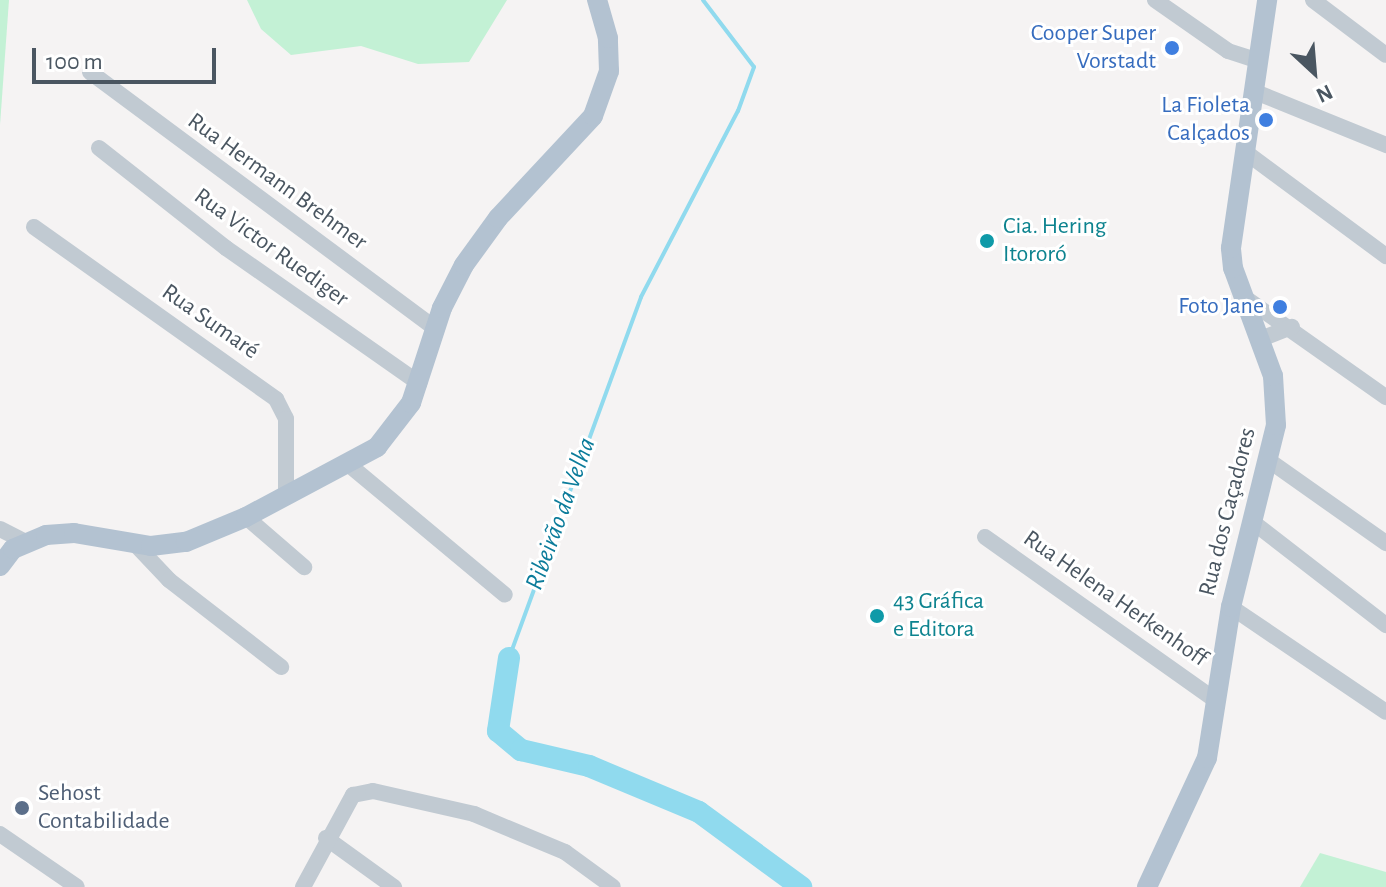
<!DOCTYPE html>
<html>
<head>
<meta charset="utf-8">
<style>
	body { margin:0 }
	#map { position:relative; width:1386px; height:887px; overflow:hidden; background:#f5f3f3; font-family:"Alegreya Sans",sans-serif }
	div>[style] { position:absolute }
	.green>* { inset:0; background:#c3f1d5 }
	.stream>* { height:4px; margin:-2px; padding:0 2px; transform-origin:2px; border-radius:2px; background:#90daee }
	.river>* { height:22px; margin:-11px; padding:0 11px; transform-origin:11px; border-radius:11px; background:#90daee }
	.minor>* { height:16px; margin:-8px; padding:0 8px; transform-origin:8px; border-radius:8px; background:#c1cad2 }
	.major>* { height:20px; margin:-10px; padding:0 10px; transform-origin:10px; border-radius:10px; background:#b3c2d1 }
	.dots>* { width:22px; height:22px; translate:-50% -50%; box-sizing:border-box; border:4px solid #fff; border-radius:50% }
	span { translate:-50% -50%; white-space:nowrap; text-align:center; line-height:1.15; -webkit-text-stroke:6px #fff; paint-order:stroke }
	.shop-label { font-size:24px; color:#366cbe }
	.right { translate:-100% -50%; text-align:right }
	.street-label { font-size:24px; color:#4a5661 }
	.culture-label { font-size:24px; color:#0d838f }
	.left { translate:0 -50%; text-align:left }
	.service-label { font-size:24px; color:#4e5e75 }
	.water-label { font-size:26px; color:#0c7c9b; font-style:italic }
	.north { position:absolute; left:1274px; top:32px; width:80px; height:80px; -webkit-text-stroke:6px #fff; paint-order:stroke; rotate:154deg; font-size:22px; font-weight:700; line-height:32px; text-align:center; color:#4a5661 }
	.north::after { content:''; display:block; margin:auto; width:28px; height:36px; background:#4a5661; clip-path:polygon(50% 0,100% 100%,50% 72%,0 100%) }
	.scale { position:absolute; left:32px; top:48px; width:184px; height:36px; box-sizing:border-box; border:4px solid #4a5661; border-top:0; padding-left:10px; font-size:24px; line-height:28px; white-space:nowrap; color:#4a5661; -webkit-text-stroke:6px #fff; paint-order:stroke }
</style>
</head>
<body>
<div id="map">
	<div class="green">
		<i style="clip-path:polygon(0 0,9px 0,0 125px)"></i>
		<i style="clip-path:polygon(247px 0,507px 0,469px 62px,418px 64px,361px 46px,291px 55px,261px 29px)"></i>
		<i style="clip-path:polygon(1320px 853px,1386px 872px,1386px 887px,1300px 887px)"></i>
	</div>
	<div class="stream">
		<i style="left:509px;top:658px;width:384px;rotate:-69.9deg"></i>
		<i style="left:641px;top:297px;width:210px;rotate:-62.5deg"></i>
		<i style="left:738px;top:111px;width:47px;rotate:-70deg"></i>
		<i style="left:754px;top:67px;width:84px;rotate:-127.3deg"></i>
	</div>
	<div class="river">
		<i style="left:509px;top:658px;width:74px;rotate:98.6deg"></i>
		<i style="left:498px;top:731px;width:30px;rotate:40deg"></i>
		<i style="left:521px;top:750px;width:70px;rotate:13.2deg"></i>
		<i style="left:589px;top:766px;width:119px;rotate:22.7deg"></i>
		<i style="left:699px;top:812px;width:127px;rotate:36.3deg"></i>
	</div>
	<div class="minor">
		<i style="left:1155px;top:0;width:89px;rotate:34.9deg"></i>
		<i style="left:1228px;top:51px;width:29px;rotate:18deg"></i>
		<i style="left:1313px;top:0;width:91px;rotate:37deg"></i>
		<i style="left:90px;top:72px;width:431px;rotate:36.6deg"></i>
		<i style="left:1253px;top:91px;width:144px;rotate:22.1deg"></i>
		<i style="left:99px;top:148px;width:162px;rotate:38.2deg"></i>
		<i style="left:226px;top:248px;width:236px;rotate:35deg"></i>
		<i style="left:1244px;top:151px;width:177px;rotate:36.5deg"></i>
		<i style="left:34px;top:227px;width:297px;rotate:35.4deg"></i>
		<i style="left:276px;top:399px;width:22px;rotate:63deg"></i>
		<i style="left:286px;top:419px;width:78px;rotate:90deg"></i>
		<i style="left:1244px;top:297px;width:174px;rotate:35.2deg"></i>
		<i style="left:1263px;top:338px;width:31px;rotate:-21deg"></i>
		<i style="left:1271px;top:462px;width:141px;rotate:35.2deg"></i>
		<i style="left:348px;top:464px;width:204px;rotate:39.8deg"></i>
		<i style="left:246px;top:517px;width:77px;rotate:40.8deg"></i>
		<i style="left:1254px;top:523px;width:167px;rotate:37.7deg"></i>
		<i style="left:0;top:529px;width:28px;rotate:27deg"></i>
		<i style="left:985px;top:537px;width:284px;rotate:35.3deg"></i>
		<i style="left:135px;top:544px;width:50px;rotate:46.6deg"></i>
		<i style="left:169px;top:580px;width:142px;rotate:37.8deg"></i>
		<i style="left:1231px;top:607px;width:187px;rotate:34.1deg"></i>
		<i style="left:0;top:834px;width:93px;rotate:34.5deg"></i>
		<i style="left:326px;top:838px;width:84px;rotate:35.8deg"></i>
		<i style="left:303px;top:887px;width:105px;rotate:-61.5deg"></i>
		<i style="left:353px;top:795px;width:20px;rotate:-11deg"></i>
		<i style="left:373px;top:791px;width:104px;rotate:12.8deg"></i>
		<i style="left:474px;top:814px;width:99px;rotate:22.7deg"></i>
		<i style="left:565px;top:852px;width:59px;rotate:36.1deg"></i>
	</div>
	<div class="major">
		<i style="left:0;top:566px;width:21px;rotate:-53deg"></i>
		<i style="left:13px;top:549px;width:36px;rotate:-23deg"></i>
		<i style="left:46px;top:535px;width:28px;rotate:-4deg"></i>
		<i style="left:74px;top:533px;width:78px;rotate:9.6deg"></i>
		<i style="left:151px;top:546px;width:35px;rotate:-7deg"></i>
		<i style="left:186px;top:542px;width:65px;rotate:-22.6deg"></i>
		<i style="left:246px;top:517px;width:149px;rotate:-28.1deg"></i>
		<i style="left:377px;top:447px;width:56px;rotate:-52.3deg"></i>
		<i style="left:411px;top:403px;width:100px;rotate:-71.9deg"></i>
		<i style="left:442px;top:308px;width:48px;rotate:-62.9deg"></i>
		<i style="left:464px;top:265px;width:58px;rotate:-54.1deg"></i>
		<i style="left:498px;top:218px;width:139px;rotate:-47deg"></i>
		<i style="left:593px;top:116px;width:48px;rotate:-70.4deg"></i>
		<i style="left:609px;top:71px;width:33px;rotate:-92deg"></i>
		<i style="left:608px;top:38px;width:40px;rotate:-106deg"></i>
		<i style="left:1147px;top:887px;width:142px;rotate:-65.1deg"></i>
		<i style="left:1207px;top:758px;width:153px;rotate:-81deg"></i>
		<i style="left:1231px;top:607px;width:187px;rotate:-76.1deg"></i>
		<i style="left:1276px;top:425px;width:49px;rotate:-93.5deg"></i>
		<i style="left:1273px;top:376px;width:115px;rotate:-110.3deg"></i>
		<i style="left:1233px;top:268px;width:20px;rotate:-96deg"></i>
		<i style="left:1231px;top:248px;width:251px;rotate:-81.7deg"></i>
	</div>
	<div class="dots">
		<i style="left:1172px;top:48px;background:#3f7fe0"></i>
		<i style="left:1266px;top:120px;background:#3f7fe0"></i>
		<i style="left:987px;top:241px;background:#0f9aa8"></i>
		<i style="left:1280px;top:307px;background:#3f7fe0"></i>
		<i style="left:877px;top:616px;background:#0f9aa8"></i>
		<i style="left:22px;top:808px;background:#5c6f8a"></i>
	</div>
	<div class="shop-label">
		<span class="right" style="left:1156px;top:48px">Cooper Super<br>Vorstadt</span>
		<span class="right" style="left:1250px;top:120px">La Fioleta<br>Calçados</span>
		<span class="right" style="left:1264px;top:307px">Foto Jane</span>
	</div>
	<div class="street-label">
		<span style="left:277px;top:182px;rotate:36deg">Rua Hermann Brehmer</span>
		<span style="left:271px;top:248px;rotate:36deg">Rua Victor Ruediger</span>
		<span style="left:210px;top:322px;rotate:35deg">Rua Sumaré</span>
		<span style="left:1228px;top:512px;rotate:-76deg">Rua dos Caçadores</span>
		<span style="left:1115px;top:599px;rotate:35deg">Rua Helena Herkenhoff</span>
	</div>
	<div class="culture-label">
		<span class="left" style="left:1003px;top:241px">Cia. Hering<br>Itororó</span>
		<span class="left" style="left:893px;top:616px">43 Gráfica<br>e Editora</span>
	</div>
	<div class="service-label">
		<span class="left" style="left:38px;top:808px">Sehost<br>Contabilidade</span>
	</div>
	<div class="water-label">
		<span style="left:561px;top:514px;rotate:-70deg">Ribeirão da Velha</span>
	</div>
	<div class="north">N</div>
	<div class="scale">100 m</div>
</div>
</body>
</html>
